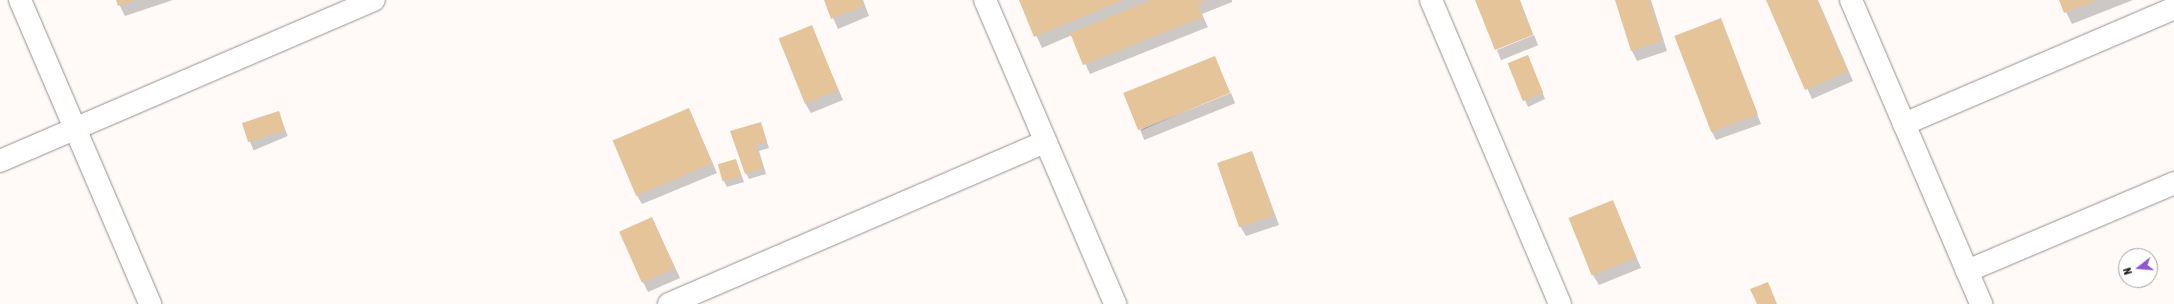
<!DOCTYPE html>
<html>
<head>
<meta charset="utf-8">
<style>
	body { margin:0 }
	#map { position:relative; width:2174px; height:304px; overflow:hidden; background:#fffaf8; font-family:"Asap Condensed",sans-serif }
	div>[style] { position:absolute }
	.shadow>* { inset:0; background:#0003; transform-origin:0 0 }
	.building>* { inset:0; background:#e5c499; transform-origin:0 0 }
	.roads { filter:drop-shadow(0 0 1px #96908e) drop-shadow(0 0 1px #96908e) }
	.street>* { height:22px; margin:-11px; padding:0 11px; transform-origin:11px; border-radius:11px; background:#fff }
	span { translate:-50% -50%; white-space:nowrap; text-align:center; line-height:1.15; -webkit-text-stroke:4px #fff; paint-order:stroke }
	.north { position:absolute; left:2118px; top:248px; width:40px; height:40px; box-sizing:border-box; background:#fff; border:1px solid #a3a3a3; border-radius:50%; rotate:253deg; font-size:11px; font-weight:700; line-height:16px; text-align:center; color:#1a1818 }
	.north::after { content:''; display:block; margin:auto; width:14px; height:18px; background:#9159d0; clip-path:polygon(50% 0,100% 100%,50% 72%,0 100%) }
</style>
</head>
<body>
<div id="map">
	<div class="shadow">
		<i style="clip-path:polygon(117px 0,173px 0,125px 16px)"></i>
		<i style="clip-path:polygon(825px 0,863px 0,869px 16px,838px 29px)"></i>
		<i style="clip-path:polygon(1020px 0,1232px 0,1232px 2px,1202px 14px,1208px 27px,1090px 74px,1072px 35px,1042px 48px)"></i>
		<i style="clip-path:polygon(1477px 0,1520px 0,1533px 34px,1496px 49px)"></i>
		<i style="clip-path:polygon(1616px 0,1651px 0,1667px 51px,1637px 61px,1632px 51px)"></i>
		<i style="clip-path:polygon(1768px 0,1818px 0,1853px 81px,1812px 99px)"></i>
		<i style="clip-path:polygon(2060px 0,2133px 0,2072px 24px)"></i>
		<i style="clip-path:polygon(1720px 19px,1761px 124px,1716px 140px,1711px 130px)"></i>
		<i style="clip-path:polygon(811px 26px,843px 100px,811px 113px,805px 103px)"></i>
		<i style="left:1534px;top:35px;width:11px;height:40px;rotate:68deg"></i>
		<i style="clip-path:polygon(1214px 57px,1230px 92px,1140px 131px)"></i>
		<i style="clip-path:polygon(1530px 62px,1545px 99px,1528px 107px,1509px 63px)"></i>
		<i style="left:1231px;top:93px;width:11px;height:98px;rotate:68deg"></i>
		<i style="clip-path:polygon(689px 109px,717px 173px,642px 204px,636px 194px)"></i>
		<i style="left:278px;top:113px;width:25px;height:37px;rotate:67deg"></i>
		<i style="clip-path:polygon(760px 123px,769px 148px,759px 151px,766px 174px,749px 179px,746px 173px)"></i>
		<i style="clip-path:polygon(1252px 152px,1279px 225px,1246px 236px,1240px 226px)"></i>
		<i style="clip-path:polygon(736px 160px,744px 182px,727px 187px,724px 181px)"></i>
		<i style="clip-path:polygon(1613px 202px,1641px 268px,1599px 285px,1593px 275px)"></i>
		<i style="clip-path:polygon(652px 218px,680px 278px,648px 292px,643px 282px)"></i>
	</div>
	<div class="building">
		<i style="clip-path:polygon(116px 0,136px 0,118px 6px)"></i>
		<i style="clip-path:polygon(824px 0,862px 0,864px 6px,831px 19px)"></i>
		<i style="clip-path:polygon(1019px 0,1123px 0,1034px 37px)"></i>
		<i style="clip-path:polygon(1152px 0,1207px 0,1197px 4px,1203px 17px,1083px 65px,1070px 33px)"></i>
		<i style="clip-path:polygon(1475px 0,1519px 0,1533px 35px,1495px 50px)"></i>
		<i style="clip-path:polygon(1615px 0,1649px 0,1662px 41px,1631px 51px)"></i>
		<i style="clip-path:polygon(1766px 0,1817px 0,1848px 71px,1805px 90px)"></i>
		<i style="clip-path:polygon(2059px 0,2097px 0,2064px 13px)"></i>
		<i style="left:1721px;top:18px;width:103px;height:50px;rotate:69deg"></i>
		<i style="left:812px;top:25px;width:70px;height:36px;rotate:68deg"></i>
		<i style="left:1528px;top:55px;width:41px;height:22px;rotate:68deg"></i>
		<i style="left:1215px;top:56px;width:40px;height:99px;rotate:68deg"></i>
		<i style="left:689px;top:108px;width:60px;height:83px;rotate:67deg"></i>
		<i style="left:279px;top:111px;width:20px;height:39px;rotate:72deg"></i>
		<i style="clip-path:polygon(761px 122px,767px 142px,756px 145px,763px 168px,745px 174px,730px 131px)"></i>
		<i style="left:1252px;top:151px;width:68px;height:37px;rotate:71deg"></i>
		<i style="left:736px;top:159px;width:18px;height:19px;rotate:74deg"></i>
		<i style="left:1613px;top:200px;width:62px;height:48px;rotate:68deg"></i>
		<i style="left:652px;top:217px;width:56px;height:36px;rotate:66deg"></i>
		<i style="clip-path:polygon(1768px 282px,1777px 304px,1757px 304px,1750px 289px)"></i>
	</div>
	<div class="roads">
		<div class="street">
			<i style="left:20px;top:0;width:331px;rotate:66.8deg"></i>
			<i style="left:985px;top:0;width:331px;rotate:66.8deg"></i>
			<i style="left:1431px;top:0;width:330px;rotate:67deg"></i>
			<i style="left:1851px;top:0;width:331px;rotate:66.8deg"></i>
			<i style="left:1904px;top:124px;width:294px;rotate:-23.2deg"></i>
			<i style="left:0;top:161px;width:407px;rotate:-23.3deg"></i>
			<i style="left:1967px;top:271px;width:225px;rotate:-23deg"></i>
			<i style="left:669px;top:304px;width:410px;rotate:-23.3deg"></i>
		</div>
	</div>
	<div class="north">N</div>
</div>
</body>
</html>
